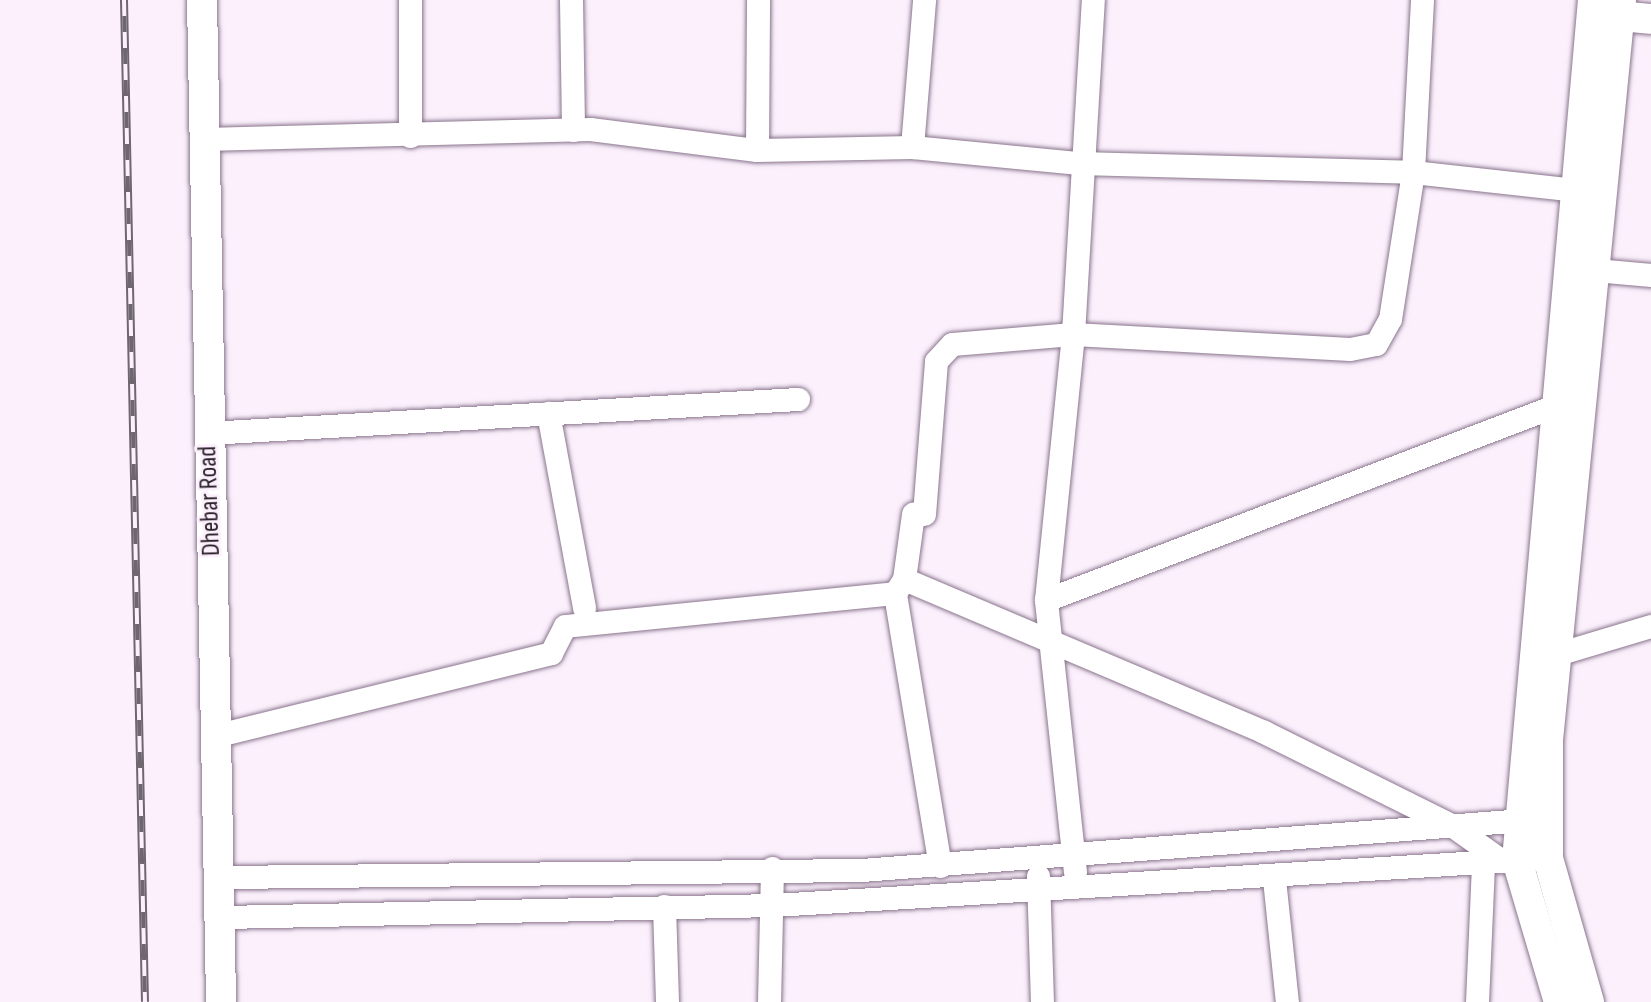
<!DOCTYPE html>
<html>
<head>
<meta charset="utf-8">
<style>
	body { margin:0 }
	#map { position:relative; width:1651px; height:1002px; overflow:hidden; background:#fbf0fc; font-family:"Sofia Sans Condensed",sans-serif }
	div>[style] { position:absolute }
	.roads { filter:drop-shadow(0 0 2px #8a748d) drop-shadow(0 0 2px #8a748d) }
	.minor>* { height:23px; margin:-11.5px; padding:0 11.5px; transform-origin:11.5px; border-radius:11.5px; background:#fff }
	.tertiary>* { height:30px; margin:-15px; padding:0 15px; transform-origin:15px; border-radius:15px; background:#fff }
	.rail>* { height:8px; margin-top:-4px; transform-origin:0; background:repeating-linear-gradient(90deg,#fbf0fc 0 16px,#6f6670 0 32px); box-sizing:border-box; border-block:2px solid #6f6670 }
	span { translate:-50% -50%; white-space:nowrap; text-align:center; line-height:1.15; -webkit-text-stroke:6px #fbf0fc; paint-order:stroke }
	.street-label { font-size:26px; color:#281f29 }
</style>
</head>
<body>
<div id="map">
	<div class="roads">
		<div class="minor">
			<i style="left:410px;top:0;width:136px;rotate:90deg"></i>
			<i style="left:571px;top:0;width:130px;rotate:89.1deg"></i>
			<i style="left:204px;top:139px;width:386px;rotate:-1.5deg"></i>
			<i style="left:590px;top:129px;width:168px;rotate:7.2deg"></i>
			<i style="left:757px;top:150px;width:155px;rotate:-1.1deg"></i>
			<i style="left:912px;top:147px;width:168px;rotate:5.5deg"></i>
			<i style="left:1079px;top:163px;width:334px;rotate:1.5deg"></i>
			<i style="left:1413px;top:172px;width:181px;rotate:6.3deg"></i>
			<i style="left:912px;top:147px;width:147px;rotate:-85.3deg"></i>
			<i style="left:757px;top:150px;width:150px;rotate:-89.6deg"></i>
			<i style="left:1595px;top:270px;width:56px;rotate:5.1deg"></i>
			<i style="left:548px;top:413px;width:198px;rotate:79.5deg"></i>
			<i style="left:208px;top:433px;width:591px;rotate:-3.3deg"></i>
			<i style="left:924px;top:514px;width:153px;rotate:-85.5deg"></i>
			<i style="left:936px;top:361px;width:23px;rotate:-47deg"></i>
			<i style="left:952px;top:344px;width:121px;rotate:-4.7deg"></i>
			<i style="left:1073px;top:334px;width:277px;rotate:3.1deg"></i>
			<i style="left:1350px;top:349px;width:26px;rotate:-11deg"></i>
			<i style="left:1376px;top:344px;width:29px;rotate:-61deg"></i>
			<i style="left:1390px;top:319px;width:149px;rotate:-81.1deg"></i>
			<i style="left:1413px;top:172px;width:172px;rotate:-87deg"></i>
			<i style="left:904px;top:579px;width:66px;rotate:-82.1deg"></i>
			<i style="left:1046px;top:600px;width:547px;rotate:-20.89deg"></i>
			<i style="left:1544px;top:658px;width:112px;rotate:-16.7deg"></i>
			<i style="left:218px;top:735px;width:343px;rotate:-13.8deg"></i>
			<i style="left:551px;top:653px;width:30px;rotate:-63deg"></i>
			<i style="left:565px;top:626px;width:332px;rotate:-5.7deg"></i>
			<i style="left:940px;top:866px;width:277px;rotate:-99.4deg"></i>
			<i style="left:895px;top:593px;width:17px;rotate:-57deg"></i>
			<i style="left:904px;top:579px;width:391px;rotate:23deg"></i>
			<i style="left:1264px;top:732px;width:211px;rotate:26.4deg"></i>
			<i style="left:1453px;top:826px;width:60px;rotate:35.5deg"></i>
			<i style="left:1075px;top:872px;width:274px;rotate:-96.1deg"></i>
			<i style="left:1046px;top:600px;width:267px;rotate:-84.2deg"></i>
			<i style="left:1073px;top:334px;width:335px;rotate:-86.6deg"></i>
			<i style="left:1038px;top:876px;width:126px;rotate:88.2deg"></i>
			<i style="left:222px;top:877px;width:639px;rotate:-0.63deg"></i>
			<i style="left:861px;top:870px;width:678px;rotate:-4.31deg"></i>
			<i style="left:1274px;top:879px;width:124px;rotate:84deg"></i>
			<i style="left:664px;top:906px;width:96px;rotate:88.2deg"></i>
			<i style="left:224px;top:917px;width:550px;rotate:-1.25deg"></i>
			<i style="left:774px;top:905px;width:758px;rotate:-3.48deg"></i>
			<i style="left:769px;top:1002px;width:134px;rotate:-88.7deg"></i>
			<i style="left:1477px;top:1002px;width:140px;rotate:-87.5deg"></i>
		</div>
		<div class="tertiary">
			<i style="left:202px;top:0;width:1002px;rotate:88.91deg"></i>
			<i style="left:1599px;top:14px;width:52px;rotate:5.5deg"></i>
			<i style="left:1559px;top:1002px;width:148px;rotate:-106.5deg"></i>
			<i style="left:1517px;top:860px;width:863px;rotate:-84.95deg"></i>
			<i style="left:1589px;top:1002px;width:150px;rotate:-105.9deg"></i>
			<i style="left:1548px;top:858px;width:118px;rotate:-90deg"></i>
			<i style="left:1548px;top:740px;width:744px;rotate:-84.37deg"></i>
		</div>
	</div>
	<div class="rail">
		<i style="left:124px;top:0;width:1002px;rotate:88.8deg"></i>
	</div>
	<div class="street-label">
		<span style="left:210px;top:501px;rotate:-92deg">Dhebar Road</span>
	</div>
</div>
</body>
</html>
